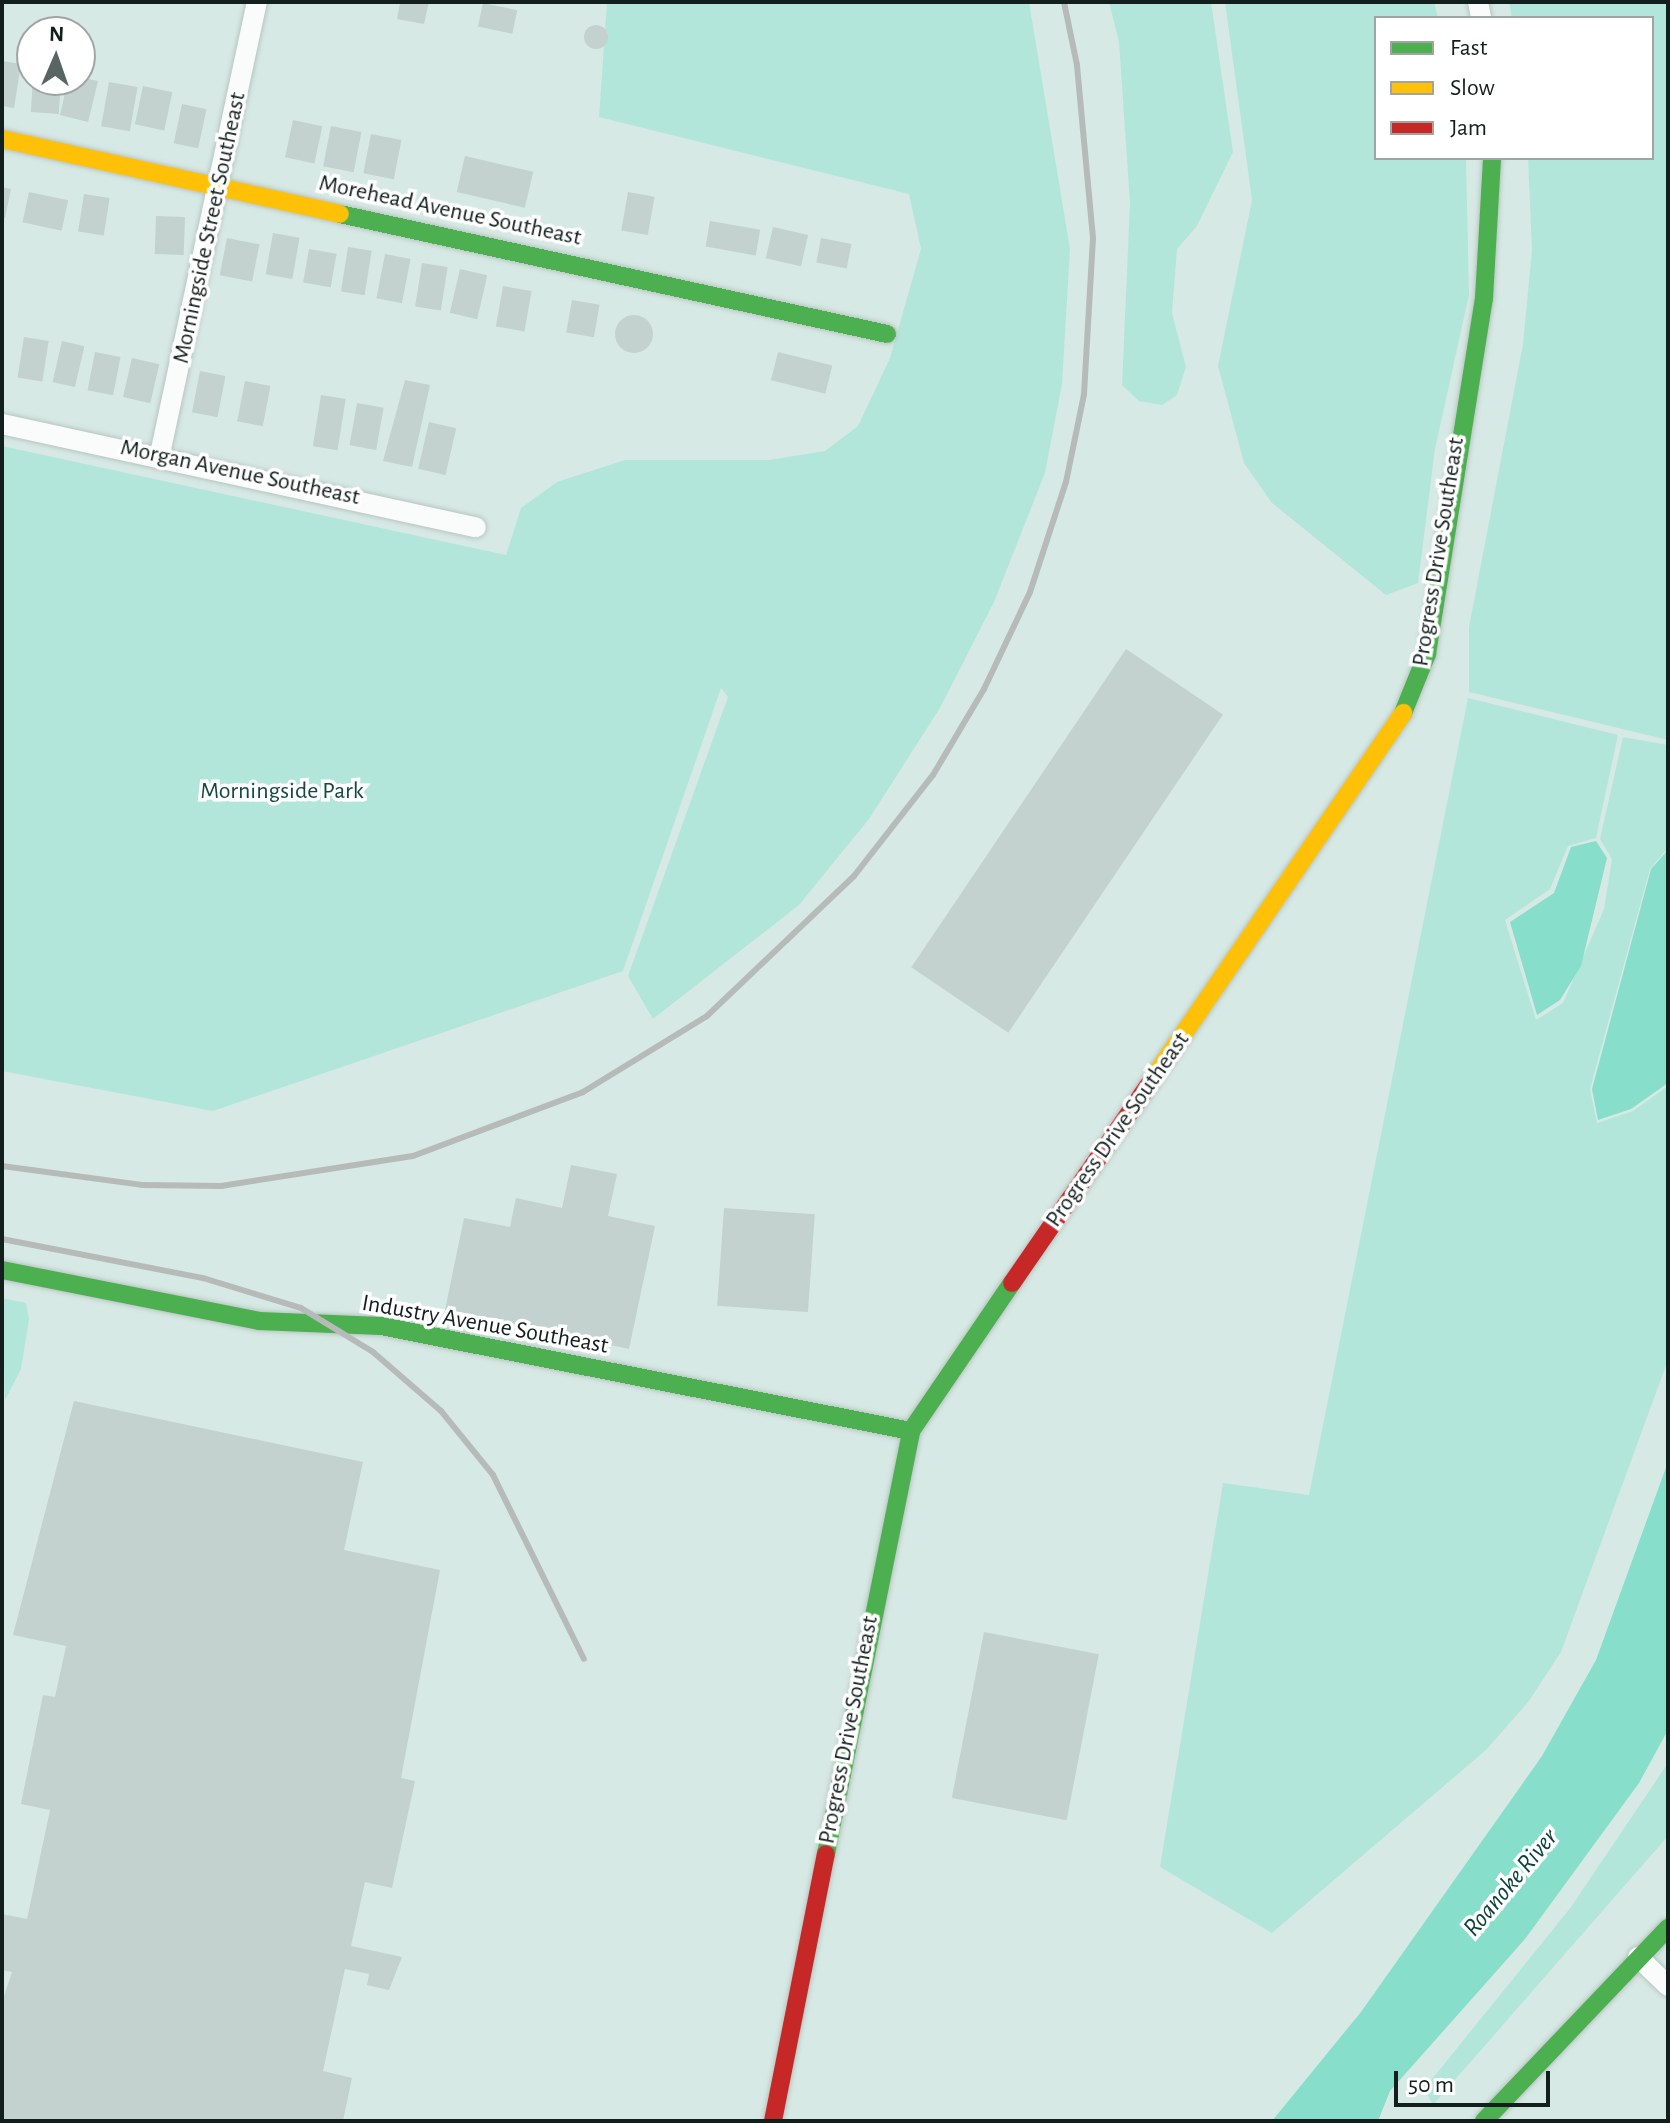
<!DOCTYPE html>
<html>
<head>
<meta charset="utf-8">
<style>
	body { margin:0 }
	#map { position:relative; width:1670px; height:2123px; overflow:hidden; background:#d7e9e4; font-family:"Alegreya Sans",sans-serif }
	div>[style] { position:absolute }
	.green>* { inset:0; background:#b3e6da }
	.water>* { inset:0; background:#87decb }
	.building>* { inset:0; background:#c3d2ce; transform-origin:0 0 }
	.round { border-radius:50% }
	.roads { filter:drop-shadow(0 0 2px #b7c5c1) drop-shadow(0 0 2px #b7c5c1) }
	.street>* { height:20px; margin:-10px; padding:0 10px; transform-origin:10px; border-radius:10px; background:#f9fcfb }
	.fast>* { height:18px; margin:-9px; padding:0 9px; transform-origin:9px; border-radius:9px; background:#4caf50 }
	.slow>* { height:18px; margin:-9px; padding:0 9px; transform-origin:9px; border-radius:9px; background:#ffc107 }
	.jam>* { height:18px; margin:-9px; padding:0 9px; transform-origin:9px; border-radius:9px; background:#c62828 }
	.rail>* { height:6px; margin:-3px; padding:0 3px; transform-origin:3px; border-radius:3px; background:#b6bbba }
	span { translate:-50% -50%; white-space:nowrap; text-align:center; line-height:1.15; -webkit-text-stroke:7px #fff; paint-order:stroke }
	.street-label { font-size:24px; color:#121f1c }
	.park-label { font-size:24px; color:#15483e }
	.water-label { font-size:26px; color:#0d4238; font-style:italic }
	.frame { position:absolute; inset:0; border:4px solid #121f1c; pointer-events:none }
	.legend { position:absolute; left:1374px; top:16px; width:280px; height:144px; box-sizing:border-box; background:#fff; border:2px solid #a0a5a4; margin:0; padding:10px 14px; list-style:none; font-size:24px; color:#121f1c }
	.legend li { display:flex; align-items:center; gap:16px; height:40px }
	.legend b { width:40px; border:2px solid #a0a5a4 }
	.north { position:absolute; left:16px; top:16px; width:80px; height:80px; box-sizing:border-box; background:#fff; border:2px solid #a0a5a4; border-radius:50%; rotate:2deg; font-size:22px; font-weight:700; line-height:32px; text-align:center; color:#121f1c }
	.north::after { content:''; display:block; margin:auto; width:28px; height:36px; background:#576662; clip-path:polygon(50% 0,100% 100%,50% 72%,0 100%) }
	.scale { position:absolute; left:1394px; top:2071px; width:156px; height:36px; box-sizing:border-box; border:4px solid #121f1c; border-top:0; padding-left:10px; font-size:24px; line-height:28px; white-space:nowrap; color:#121f1c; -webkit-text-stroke:6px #fff; paint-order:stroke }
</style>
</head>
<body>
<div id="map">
	<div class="green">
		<i style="clip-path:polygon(607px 2px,1029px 2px,1070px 249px,1062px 384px,1045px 473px,994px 602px,940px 708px,869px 819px,799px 905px,653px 1019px,628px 976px,728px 697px,721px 688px,623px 971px,213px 1111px,2px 1071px,2px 446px,506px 555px,521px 508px,557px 482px,625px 460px,769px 460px,825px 451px,858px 426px,890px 358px,921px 249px,909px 194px,599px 117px)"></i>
		<i style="clip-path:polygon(1109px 2px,1211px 2px,1233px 152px,1197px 226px,1177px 249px,1172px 313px,1186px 367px,1177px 395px,1162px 405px,1139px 401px,1122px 385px,1130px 203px,1119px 42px)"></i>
		<i style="clip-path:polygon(1225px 2px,1434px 2px,1438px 18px,1376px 18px,1376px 158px,1466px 158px,1469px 295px,1435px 449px,1418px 583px,1386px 595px,1272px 503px,1244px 463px,1218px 366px,1252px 200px)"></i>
		<i style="clip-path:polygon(1509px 2px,1668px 2px,1668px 740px,1469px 692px,1469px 627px,1523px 344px,1532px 250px,1528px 158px,1652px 158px,1652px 18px,1512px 18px)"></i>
		<i style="clip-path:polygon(1468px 698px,1618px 735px,1596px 838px,1568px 846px,1550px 889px,1505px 920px,1536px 1020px,1563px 1003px,1604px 909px,1612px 859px,1600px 839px,1623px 737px,1668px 745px,1668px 848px,1650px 869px,1590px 1089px,1597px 1123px,1633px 1111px,1668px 1086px,1668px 1360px,1561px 1652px,1529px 1701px,1486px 1750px,1272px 1933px,1160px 1867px,1223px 1483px,1309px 1495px)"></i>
		<i style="clip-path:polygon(2px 1298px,26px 1303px,29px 1319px,21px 1369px,5px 1400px)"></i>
		<i style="clip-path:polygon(1668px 1763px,1668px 1836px,1433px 2105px,1424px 2089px,1571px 1907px)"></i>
	</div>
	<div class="water">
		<i style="clip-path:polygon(1596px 841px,1607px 858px,1581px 966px,1560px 1000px,1537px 1015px,1510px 922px,1554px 893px,1571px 847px)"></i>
		<i style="clip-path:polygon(1668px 850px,1668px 1083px,1631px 1109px,1598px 1120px,1592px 1089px,1651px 869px)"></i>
		<i style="clip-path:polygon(1668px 1462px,1668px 1730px,1639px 1783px,1525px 1939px,1390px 2091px,1378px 2121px,1272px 2121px,1361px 2012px,1542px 1756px,1596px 1660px)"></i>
	</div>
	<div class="building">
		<i style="clip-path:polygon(400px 2px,429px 2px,424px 24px,397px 19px)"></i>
		<i style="left:483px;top:3px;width:35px;height:24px;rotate:12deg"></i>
		<i class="round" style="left:584px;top:25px;width:24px;height:24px"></i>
		<i style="clip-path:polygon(2px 61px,21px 64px,14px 108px,2px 106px)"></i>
		<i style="clip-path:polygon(80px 77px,98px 81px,88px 122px,60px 115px,68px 80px)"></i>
		<i style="left:33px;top:80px;width:28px;height:32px;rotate:4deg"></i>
		<i style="left:109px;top:82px;width:29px;height:45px;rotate:10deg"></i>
		<i style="left:143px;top:86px;width:30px;height:39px;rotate:12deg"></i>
		<i style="left:182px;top:104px;width:25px;height:40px;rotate:12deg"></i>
		<i style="left:293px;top:120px;width:30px;height:38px;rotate:12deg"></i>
		<i style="left:331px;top:126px;width:31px;height:41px;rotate:11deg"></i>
		<i style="left:371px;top:134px;width:31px;height:40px;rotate:11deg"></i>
		<i style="left:465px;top:156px;width:70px;height:37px;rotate:13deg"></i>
		<i style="clip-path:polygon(2px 187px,11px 189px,5px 218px,2px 217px)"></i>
		<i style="left:29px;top:192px;width:40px;height:31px;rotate:12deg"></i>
		<i style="left:628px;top:192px;width:27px;height:39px;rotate:10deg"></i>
		<i style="left:84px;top:194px;width:26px;height:38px;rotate:9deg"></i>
		<i style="left:156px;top:216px;width:29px;height:38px;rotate:2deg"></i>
		<i style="left:710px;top:221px;width:51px;height:26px;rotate:10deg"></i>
		<i style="left:773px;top:227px;width:36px;height:32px;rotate:13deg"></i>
		<i style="left:273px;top:233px;width:27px;height:42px;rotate:10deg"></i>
		<i style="left:227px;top:238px;width:33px;height:38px;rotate:11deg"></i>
		<i style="left:821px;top:238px;width:31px;height:25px;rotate:11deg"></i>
		<i style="left:348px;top:247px;width:24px;height:45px;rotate:9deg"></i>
		<i style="left:309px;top:249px;width:28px;height:34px;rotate:10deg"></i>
		<i style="left:385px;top:254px;width:26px;height:45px;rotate:11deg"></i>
		<i style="left:422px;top:263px;width:26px;height:44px;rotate:9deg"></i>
		<i style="left:460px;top:269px;width:28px;height:45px;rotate:13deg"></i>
		<i style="left:503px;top:286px;width:29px;height:41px;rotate:10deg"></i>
		<i style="left:572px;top:300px;width:28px;height:33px;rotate:10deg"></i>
		<i class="round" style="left:615px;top:315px;width:38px;height:38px"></i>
		<i style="left:24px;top:337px;width:25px;height:41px;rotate:9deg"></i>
		<i style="left:62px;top:341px;width:23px;height:42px;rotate:13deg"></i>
		<i style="left:95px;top:352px;width:26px;height:39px;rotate:11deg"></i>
		<i style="left:778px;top:352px;width:56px;height:29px;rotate:14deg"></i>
		<i style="left:132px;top:358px;width:28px;height:40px;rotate:13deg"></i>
		<i style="left:200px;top:371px;width:26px;height:42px;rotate:11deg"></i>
		<i style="clip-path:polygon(405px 380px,430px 385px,412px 467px,383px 461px)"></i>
		<i style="left:245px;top:381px;width:26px;height:41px;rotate:11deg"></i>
		<i style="left:321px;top:395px;width:25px;height:52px;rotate:9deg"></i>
		<i style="left:357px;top:403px;width:27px;height:43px;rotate:10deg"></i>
		<i style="left:429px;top:422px;width:28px;height:48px;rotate:13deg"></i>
		<i style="left:1126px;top:649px;width:117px;height:384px;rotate:34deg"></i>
		<i style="clip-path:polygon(571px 1165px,617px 1174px,608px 1216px,655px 1226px,629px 1349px,445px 1310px,464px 1218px,510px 1227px,516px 1198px,562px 1208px)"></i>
		<i style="left:724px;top:1208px;width:91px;height:98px;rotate:4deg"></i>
		<i style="clip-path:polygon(74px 1401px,363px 1462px,344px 1550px,440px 1570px,401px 1778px,415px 1781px,392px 1888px,365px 1882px,351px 1946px,402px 1957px,389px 1990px,367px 1985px,369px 1974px,345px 1969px,323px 2071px,352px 2078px,343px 2121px,2px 2121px,2px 2002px,12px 1972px,2px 1970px,2px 1914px,27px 1919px,50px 1810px,21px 1804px,43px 1695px,55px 1697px,66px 1646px,13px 1635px)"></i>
		<i style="left:984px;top:1632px;width:117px;height:169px;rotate:11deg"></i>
	</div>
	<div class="roads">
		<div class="street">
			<i style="left:1478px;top:2px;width:16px;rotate:79deg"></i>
			<i style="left:2px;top:424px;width:485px;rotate:12.3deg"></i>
			<i style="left:160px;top:454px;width:462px;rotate:-77.9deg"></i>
			<i style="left:1638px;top:1957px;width:42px;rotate:44deg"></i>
		</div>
		<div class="fast">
			<i style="left:340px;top:214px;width:560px;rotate:12.37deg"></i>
			<i style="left:1403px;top:713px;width:64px;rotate:-67.9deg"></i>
			<i style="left:1427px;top:654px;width:361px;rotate:-80.9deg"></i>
			<i style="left:1484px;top:298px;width:140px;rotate:-86.7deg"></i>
			<i style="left:2px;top:1270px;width:262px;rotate:11.2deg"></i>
			<i style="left:259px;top:1321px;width:122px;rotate:2.3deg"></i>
			<i style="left:381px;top:1326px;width:540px;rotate:11.21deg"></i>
			<i style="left:826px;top:1854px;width:431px;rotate:-78.6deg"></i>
			<i style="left:911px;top:1431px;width:179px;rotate:-55.7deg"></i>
			<i style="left:1484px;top:2121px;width:267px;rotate:-46.4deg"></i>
		</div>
		<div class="slow">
			<i style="left:2px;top:139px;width:346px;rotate:12.5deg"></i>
			<i style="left:1152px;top:1080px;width:445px;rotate:-55.6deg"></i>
		</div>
		<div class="jam">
			<i style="left:1012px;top:1283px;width:247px;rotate:-55.4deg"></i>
			<i style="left:773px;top:2121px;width:272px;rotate:-78.8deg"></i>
		</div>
	</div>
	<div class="rail">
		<i style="left:2px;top:1166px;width:141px;rotate:7.7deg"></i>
		<i style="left:142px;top:1185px;width:79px;rotate:0.7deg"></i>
		<i style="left:221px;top:1186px;width:194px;rotate:-8.9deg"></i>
		<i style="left:413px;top:1156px;width:182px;rotate:-20.6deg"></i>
		<i style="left:583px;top:1092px;width:145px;rotate:-31.5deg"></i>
		<i style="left:707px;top:1016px;width:203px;rotate:-43.6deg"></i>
		<i style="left:854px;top:876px;width:128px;rotate:-52deg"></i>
		<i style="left:933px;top:775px;width:100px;rotate:-59.3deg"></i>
		<i style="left:984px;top:689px;width:107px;rotate:-64.6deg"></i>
		<i style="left:1030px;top:592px;width:116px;rotate:-71.9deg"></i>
		<i style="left:1066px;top:482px;width:90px;rotate:-78.4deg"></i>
		<i style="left:1084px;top:394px;width:156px;rotate:-86.7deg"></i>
		<i style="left:1093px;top:238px;width:174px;rotate:-95.3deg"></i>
		<i style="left:1077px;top:65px;width:64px;rotate:-101.7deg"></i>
		<i style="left:2px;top:1239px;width:205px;rotate:11deg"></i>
		<i style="left:203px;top:1278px;width:102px;rotate:17deg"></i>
		<i style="left:301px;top:1308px;width:84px;rotate:31.4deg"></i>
		<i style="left:373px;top:1352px;width:90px;rotate:40.9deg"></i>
		<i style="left:441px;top:1411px;width:82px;rotate:50.9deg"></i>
		<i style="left:493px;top:1475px;width:205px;rotate:63.7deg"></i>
	</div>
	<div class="street-label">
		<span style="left:450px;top:211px;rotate:12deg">Morehead Avenue Southeast</span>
		<span style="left:210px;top:228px;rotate:-78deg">Morningside Street Southeast</span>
		<span style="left:240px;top:473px;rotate:12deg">Morgan Avenue Southeast</span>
		<span style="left:1439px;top:552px;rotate:-81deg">Progress Drive Southeast</span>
		<span style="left:1118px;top:1130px;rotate:-55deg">Progress Drive Southeast</span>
		<span style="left:485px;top:1325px;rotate:10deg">Industry Avenue Southeast</span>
		<span style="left:849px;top:1730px;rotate:-79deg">Progress Drive Southeast</span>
	</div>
	<div class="park-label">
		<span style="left:282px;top:792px">Morningside Park</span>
	</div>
	<div class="water-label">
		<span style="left:1511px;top:1883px;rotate:-50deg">Roanoke River</span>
	</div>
	<div class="frame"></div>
	<ul class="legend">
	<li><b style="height:10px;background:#4caf50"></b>Fast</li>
	<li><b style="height:10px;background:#ffc107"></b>Slow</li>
	<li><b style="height:10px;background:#c62828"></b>Jam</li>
	</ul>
	<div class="north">N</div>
	<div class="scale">50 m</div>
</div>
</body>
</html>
